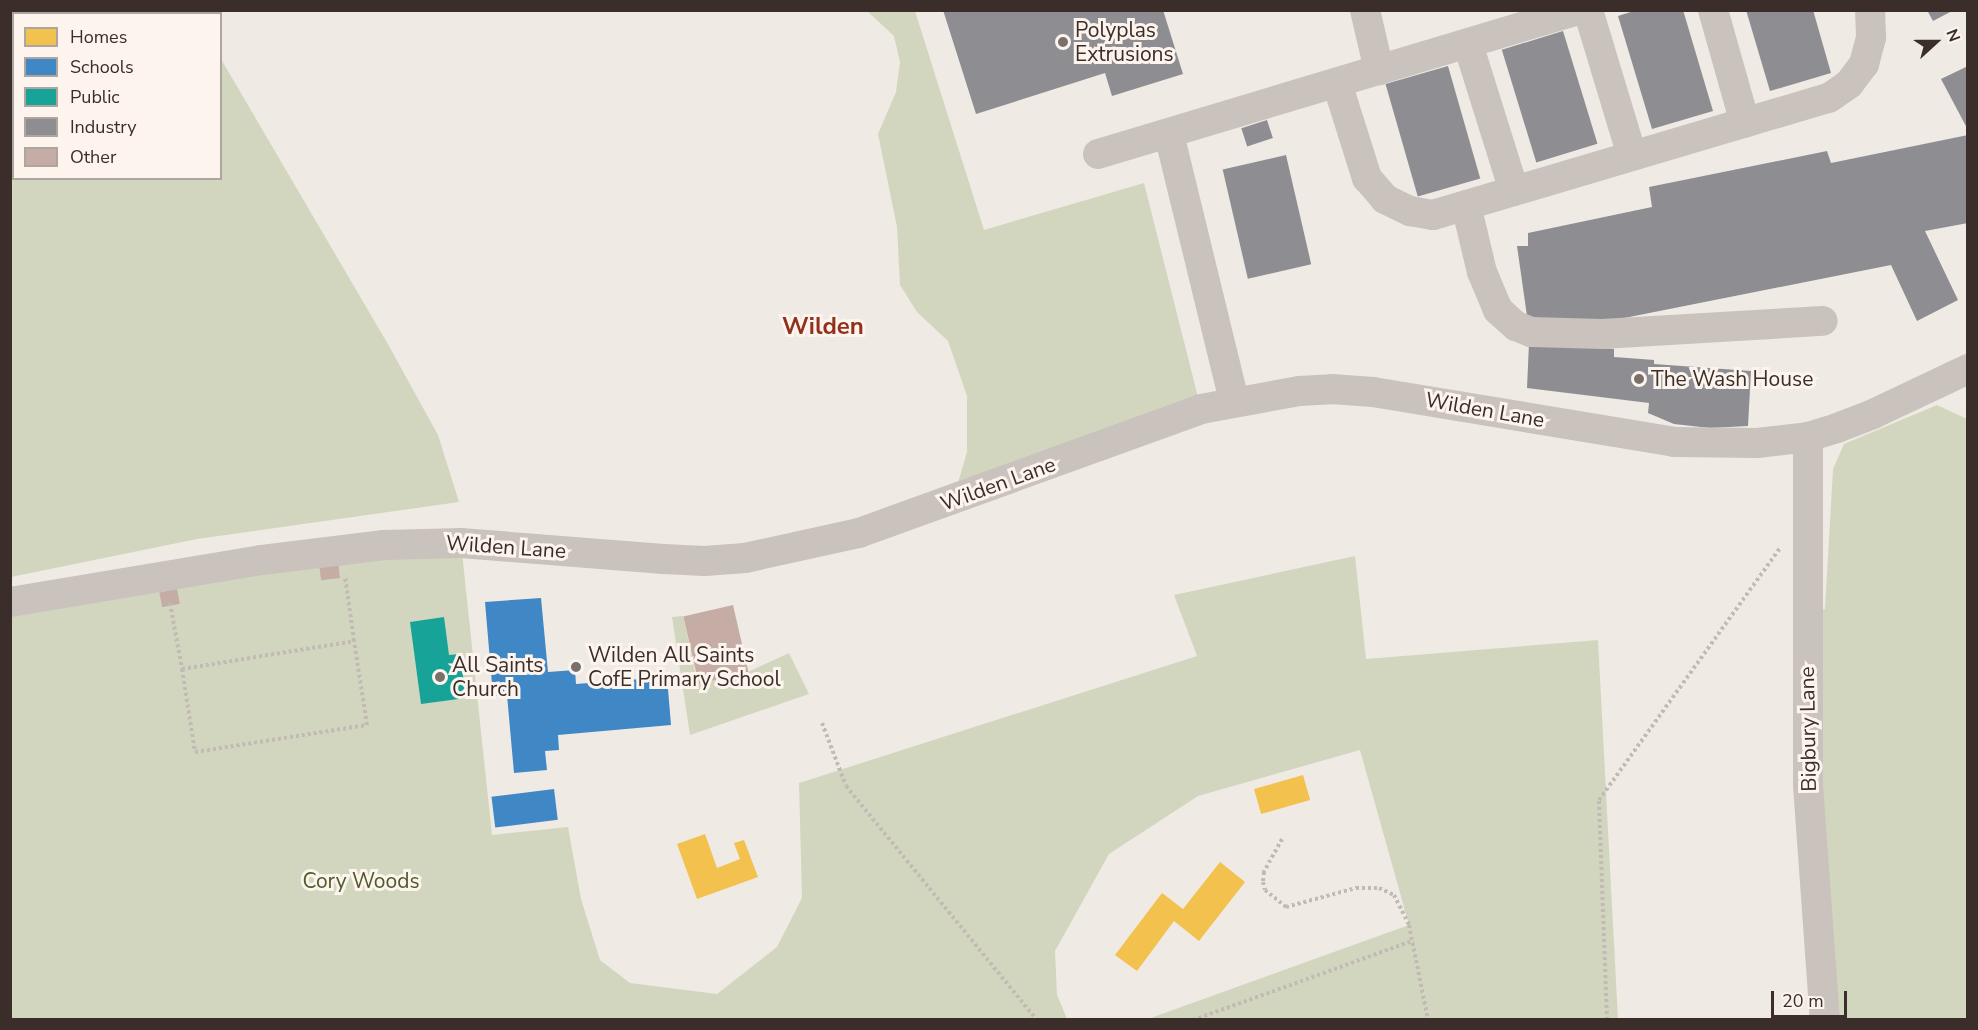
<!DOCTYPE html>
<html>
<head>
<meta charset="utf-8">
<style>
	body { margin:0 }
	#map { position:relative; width:1978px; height:1030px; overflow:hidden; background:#f0eae4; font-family:"Nunito Sans",sans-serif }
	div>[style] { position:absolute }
	.green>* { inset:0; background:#d3d6be }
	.homes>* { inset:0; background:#f2c14e; transform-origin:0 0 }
	.schools>* { inset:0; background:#3f88c5; transform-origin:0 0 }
	.public>* { inset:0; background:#17a398 }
	.industry>* { inset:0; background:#8d8d92; transform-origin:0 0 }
	.building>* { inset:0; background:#c5aca5; transform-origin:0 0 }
	.path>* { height:4px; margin-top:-2px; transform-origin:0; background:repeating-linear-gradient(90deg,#c2bab5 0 3px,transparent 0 6px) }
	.minor>* { height:30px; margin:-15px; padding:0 15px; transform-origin:15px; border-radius:15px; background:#c9c2bd }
	.dots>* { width:16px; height:16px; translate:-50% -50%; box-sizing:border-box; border:3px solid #fcf4ed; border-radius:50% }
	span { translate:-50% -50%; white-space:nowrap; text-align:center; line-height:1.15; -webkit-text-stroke:6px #fcf4ed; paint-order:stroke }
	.poi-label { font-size:21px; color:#3b2e2a }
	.left { translate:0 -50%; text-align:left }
	.street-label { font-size:21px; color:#3b2e2a }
	.park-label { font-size:21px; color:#4d5c2b }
	.quarter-label { font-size:24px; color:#91301c; font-weight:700 }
	.frame { position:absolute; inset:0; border:12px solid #3b2e2a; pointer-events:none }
	.legend { position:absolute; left:12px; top:12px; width:210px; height:168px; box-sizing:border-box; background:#fcf4ed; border:2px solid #afa59f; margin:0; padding:8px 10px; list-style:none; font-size:18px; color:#3b2e2a }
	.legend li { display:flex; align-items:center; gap:12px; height:30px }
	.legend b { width:30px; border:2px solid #afa59f }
	.north { position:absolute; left:1906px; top:12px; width:60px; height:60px; -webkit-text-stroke:4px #fcf4ed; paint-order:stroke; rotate:69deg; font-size:16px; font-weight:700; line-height:24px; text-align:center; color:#3b2e2a }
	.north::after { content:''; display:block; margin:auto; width:21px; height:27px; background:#3b2e2a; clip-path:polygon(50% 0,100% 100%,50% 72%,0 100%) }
	.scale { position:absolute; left:1771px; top:991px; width:76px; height:27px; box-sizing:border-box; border:3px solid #3b2e2a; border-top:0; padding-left:8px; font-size:18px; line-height:21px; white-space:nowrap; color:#3b2e2a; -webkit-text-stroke:4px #fcf4ed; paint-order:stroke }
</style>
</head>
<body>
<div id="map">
	<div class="green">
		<i style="clip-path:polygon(11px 10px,192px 11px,193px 13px,14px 14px,14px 178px,220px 178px,221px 59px,389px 346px,438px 435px,459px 502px,197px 539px,11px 577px)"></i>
		<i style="clip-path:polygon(867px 11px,915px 11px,984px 230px,1144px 183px,1201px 409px,953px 500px,967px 452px,967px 396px,948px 341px,917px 312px,900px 285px,897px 227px,878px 134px,896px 92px,900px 62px,894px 36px)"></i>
		<i style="clip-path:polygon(1937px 405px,1967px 419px,1967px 1019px,1825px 1019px,1807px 613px,1825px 609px,1833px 469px,1844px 444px)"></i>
		<i style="clip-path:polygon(461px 543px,492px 835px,568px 827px,581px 899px,600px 960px,630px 983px,717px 994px,777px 947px,802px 898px,799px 783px,1197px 656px,1174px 595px,1355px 556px,1366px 659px,1598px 640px,1618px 1019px,1148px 1019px,1409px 925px,1360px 750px,1198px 796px,1109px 854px,1055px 951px,1057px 995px,1067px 1019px,11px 1020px,11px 602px)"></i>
		<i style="clip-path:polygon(683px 616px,698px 684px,748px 672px,789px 653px,809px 694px,690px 735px,672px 617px)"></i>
	</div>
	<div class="homes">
		<i style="left:1303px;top:775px;width:26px;height:51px;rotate:74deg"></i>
		<i style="clip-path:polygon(705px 834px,717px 868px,740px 859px,734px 843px,744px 840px,758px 877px,697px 899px,677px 844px)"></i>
		<i style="clip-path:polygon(1220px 862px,1245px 882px,1199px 941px,1174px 921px,1137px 971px,1115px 955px,1162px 893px,1183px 909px)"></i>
	</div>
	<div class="schools">
		<i style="clip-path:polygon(541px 598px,548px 672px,575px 670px,576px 684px,667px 677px,671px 725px,558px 735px,559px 750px,545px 751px,547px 770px,514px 773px,507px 695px,493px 696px,485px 602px)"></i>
		<i style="left:554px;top:789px;width:31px;height:63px;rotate:83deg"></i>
	</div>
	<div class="public">
		<i style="clip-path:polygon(444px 617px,449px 655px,460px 654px,466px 698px,421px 704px,410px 622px)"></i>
	</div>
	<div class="industry">
		<i style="clip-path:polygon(943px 10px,1163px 10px,1183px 74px,1112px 96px,1105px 73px,976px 114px)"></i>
		<i style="clip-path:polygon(1637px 10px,1683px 10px,1713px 111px,1652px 129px,1618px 16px)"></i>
		<i style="clip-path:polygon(1746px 10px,1813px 10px,1831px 73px,1770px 91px)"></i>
		<i style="clip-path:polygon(1927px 10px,1954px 10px,1933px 21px)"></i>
		<i style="left:1563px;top:31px;width:118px;height:64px;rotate:73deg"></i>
		<i style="left:1448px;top:66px;width:117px;height:65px;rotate:74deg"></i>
		<i style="clip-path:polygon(1968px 66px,1968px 130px,1941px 79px)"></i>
		<i style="left:1267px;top:120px;width:19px;height:27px;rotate:72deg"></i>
		<i style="clip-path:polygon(1968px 135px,1968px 223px,1925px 231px,1958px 300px,1917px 321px,1891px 265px,1594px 324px,1528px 323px,1517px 246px,1528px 246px,1528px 233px,1652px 207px,1649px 187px,1827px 151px,1831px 163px)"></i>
		<i style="left:1286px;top:155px;width:112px;height:65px;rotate:77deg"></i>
		<i style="clip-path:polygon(1529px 343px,1614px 349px,1614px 357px,1654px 360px,1654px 364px,1751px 371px,1748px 426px,1710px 428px,1674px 424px,1648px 413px,1649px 403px,1527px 388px)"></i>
	</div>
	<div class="building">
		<i style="left:338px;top:562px;width:16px;height:19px;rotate:83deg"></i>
		<i style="left:177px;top:589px;width:15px;height:18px;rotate:79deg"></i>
		<i style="left:733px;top:605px;width:69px;height:51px;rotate:77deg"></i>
	</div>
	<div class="path">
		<i style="left:170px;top:603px;width:67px;rotate:79.7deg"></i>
		<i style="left:182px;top:669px;width:174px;rotate:-9.2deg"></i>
		<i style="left:354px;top:641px;width:66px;rotate:-97.9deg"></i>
		<i style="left:182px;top:669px;width:84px;rotate:81.1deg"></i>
		<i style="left:195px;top:752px;width:174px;rotate:-8.9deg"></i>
		<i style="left:367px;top:725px;width:85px;rotate:-98.8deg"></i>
		<i style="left:822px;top:723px;width:67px;rotate:69.1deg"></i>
		<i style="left:846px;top:786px;width:302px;rotate:50.8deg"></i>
		<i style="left:1282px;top:839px;width:38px;rotate:119deg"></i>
		<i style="left:1264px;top:872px;width:10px;rotate:96deg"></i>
		<i style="left:1263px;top:882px;width:8px;rotate:76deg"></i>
		<i style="left:1265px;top:890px;width:27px;rotate:39deg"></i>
		<i style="left:1286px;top:907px;width:73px;rotate:-15.2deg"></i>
		<i style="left:1356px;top:888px;width:23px"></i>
		<i style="left:1379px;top:888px;width:17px;rotate:25deg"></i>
		<i style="left:1394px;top:895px;width:34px;rotate:63deg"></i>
		<i style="left:1409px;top:925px;width:97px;rotate:78.7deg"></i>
		<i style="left:1193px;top:1020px;width:234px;rotate:-19.8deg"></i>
		<i style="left:1607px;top:1020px;width:220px;rotate:-92.1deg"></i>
		<i style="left:1599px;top:800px;width:310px;rotate:-54.3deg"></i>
	</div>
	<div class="minor">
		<i style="left:1365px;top:10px;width:62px;rotate:76.9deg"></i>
		<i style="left:1588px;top:10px;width:152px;rotate:73.2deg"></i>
		<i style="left:1713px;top:10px;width:117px;rotate:74.2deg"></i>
		<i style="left:1468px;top:44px;width:154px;rotate:72.6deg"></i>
		<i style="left:1337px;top:83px;width:100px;rotate:72.5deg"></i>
		<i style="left:1367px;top:178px;width:28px;rotate:49deg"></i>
		<i style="left:1385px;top:199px;width:28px;rotate:26deg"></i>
		<i style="left:1410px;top:211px;width:23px;rotate:10deg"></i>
		<i style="left:1433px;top:215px;width:413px;rotate:-16.5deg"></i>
		<i style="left:1829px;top:98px;width:24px;rotate:-35deg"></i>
		<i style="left:1849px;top:84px;width:25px;rotate:-53deg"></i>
		<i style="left:1864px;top:64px;width:28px;rotate:-75deg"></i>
		<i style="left:1871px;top:37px;width:27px;rotate:-92deg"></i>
		<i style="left:1169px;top:134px;width:275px;rotate:76.3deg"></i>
		<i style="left:1098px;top:154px;width:501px;rotate:-16.7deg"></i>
		<i style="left:1466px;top:205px;width:69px;rotate:76.6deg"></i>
		<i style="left:1482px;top:272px;width:41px;rotate:67.2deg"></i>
		<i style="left:1498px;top:310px;width:24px;rotate:42deg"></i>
		<i style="left:1516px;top:326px;width:16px;rotate:22deg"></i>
		<i style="left:1531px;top:332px;width:71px;rotate:1.6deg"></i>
		<i style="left:1602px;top:334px;width:221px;rotate:-3.4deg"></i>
		<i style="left:1808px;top:437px;width:348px;rotate:90deg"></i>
		<i style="left:1808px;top:785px;width:236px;rotate:85.9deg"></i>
		<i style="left:10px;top:602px;width:255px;rotate:-9.5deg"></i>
		<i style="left:262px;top:560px;width:123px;rotate:-7deg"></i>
		<i style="left:384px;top:545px;width:77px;rotate:-1.5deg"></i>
		<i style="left:461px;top:543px;width:203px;rotate:4.5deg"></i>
		<i style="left:663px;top:559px;width:42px;rotate:2.7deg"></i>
		<i style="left:705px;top:561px;width:40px;rotate:-4.3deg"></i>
		<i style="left:745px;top:558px;width:117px;rotate:-12.4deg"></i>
		<i style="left:859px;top:533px;width:364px;rotate:-19.9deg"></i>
		<i style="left:1201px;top:409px;width:100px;rotate:-10.4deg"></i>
		<i style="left:1299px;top:391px;width:33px;rotate:-3deg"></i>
		<i style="left:1332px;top:389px;width:41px;rotate:4.2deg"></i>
		<i style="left:1373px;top:392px;width:305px;rotate:9.4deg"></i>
		<i style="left:1674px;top:442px;width:83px;rotate:0.7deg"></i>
		<i style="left:1757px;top:443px;width:51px;rotate:-6.7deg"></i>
		<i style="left:1808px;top:437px;width:30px;rotate:-17deg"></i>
		<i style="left:1837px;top:428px;width:39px;rotate:-21deg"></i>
		<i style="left:1873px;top:414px;width:105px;rotate:-25.3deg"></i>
	</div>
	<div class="dots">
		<i style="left:1063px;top:42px;background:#7a706b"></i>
		<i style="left:1639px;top:379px;background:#7a706b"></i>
		<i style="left:576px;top:667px;background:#7a706b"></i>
		<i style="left:440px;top:677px;background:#7a706b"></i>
	</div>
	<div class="poi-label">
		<span class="left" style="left:1075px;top:42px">Polyplas<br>Extrusions</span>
		<span class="left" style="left:1651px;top:379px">The Wash House</span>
		<span class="left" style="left:588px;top:667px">Wilden All Saints<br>CofE Primary School</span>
		<span class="left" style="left:452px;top:677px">All Saints<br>Church</span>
	</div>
	<div class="street-label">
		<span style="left:1485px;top:410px;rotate:10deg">Wilden Lane</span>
		<span style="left:998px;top:484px;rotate:-20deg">Wilden Lane</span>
		<span style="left:506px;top:547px;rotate:4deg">Wilden Lane</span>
		<span style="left:1808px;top:729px;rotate:-91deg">Bigbury Lane</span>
	</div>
	<div class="park-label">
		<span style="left:361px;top:881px">Cory Woods</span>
	</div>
	<div class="quarter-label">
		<span style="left:823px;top:327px">Wilden</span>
	</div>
	<div class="frame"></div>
	<ul class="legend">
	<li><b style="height:16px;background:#f2c14e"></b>Homes</li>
	<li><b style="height:16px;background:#3f88c5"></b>Schools</li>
	<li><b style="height:16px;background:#17a398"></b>Public</li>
	<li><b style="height:16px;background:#8d8d92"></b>Industry</li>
	<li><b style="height:16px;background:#c5aca5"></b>Other</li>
	</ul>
	<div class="north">N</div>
	<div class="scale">20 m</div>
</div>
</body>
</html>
